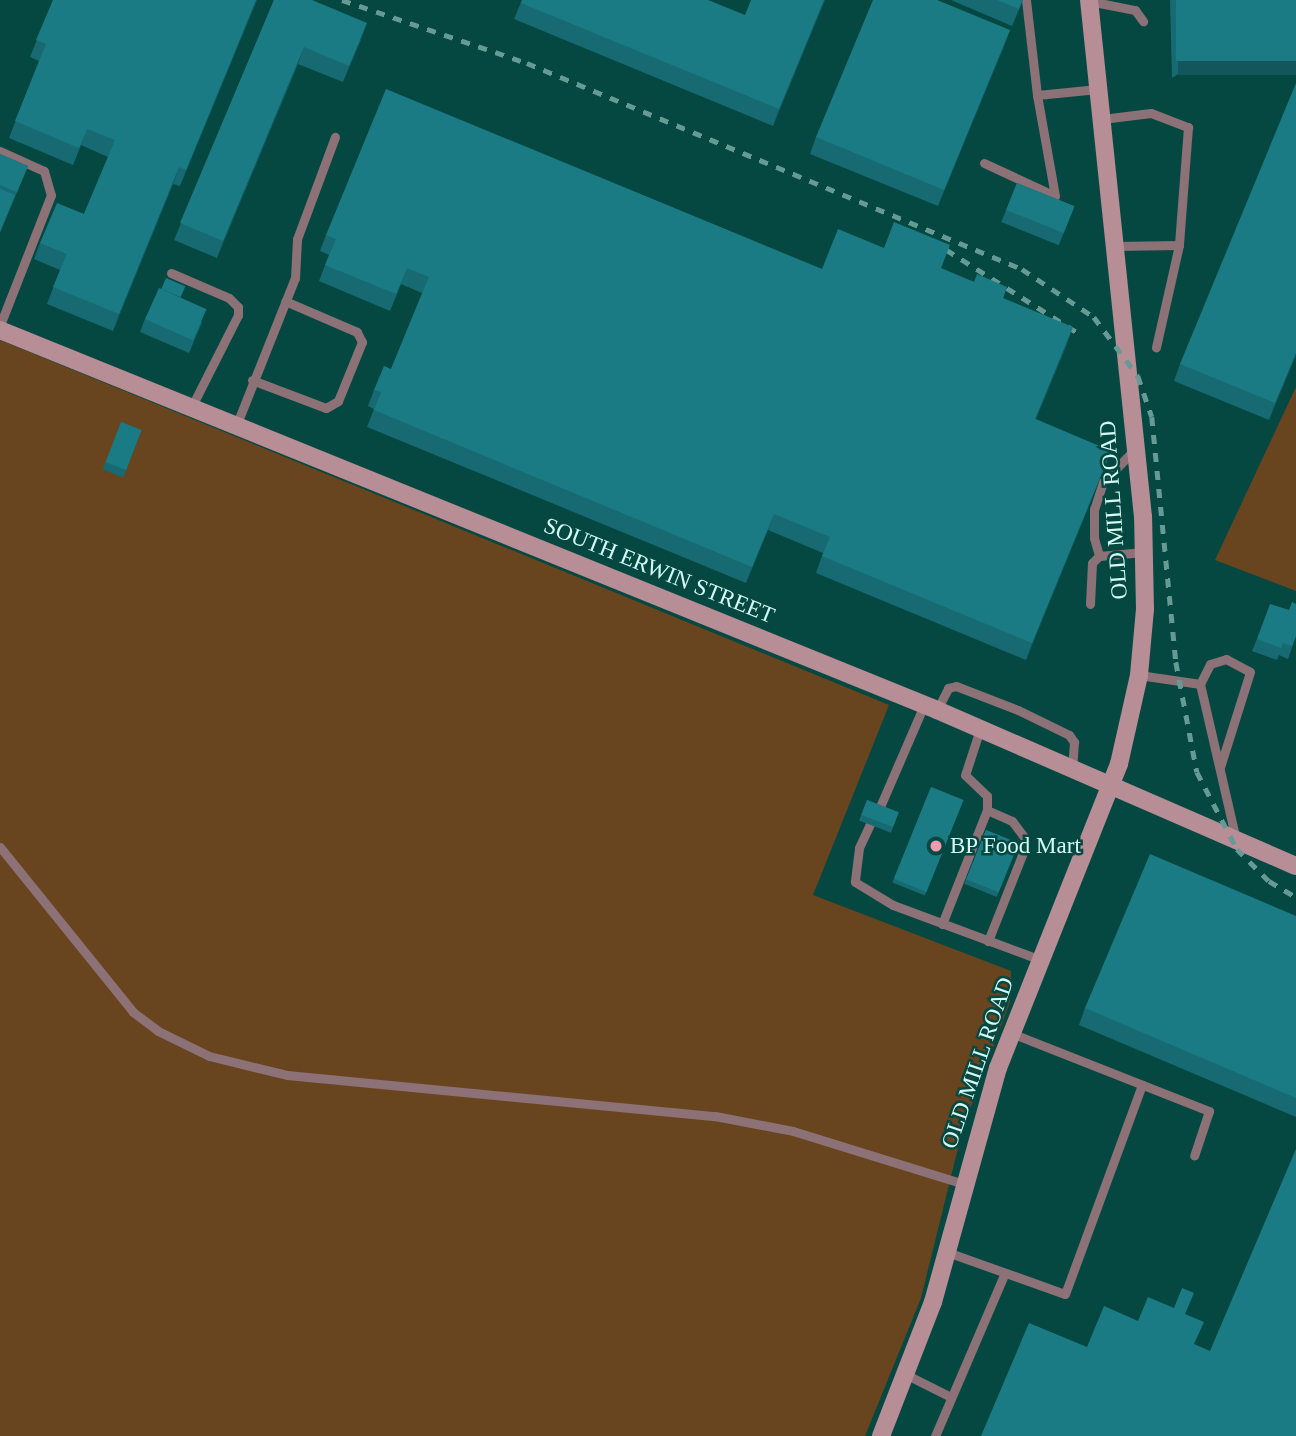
<!DOCTYPE html>
<html>
<head>
<meta charset="utf-8">
<style>
	body { margin:0 }
	#map { position:relative; width:1296px; height:1436px; overflow:hidden; background:#054842; font-family:"Times New Roman",serif }
	div>[style] { position:absolute }
	.green>* { inset:0; background:#68451f }
	.lane>* { height:9px; margin:-4.5px; padding:0 4.5px; transform-origin:4.5px; border-radius:4.5px; background:#8c7176 }
	.secondary>* { height:18px; margin:-9px; padding:0 9px; transform-origin:9px; border-radius:9px; background:#b78d96 }
	.rail>* { height:4.5px; margin-top:-2.25px; transform-origin:0; background:repeating-linear-gradient(90deg,#669a95 0 9px,transparent 0 18px) }
	.wall>* { inset:0; background:#176a72; transform-origin:0 0 }
	.shaded-wall>* { inset:0; background:#13565c; transform-origin:0 0 }
	.building>* { inset:0; background:#1b7b84; transform-origin:0 0 }
	.dots>* { width:19px; height:19px; translate:-50% -50%; box-sizing:border-box; border:4px solid #054842; border-radius:50% }
	span { translate:-50% -50%; white-space:nowrap; text-align:center; line-height:1.15; -webkit-text-stroke:5px #054842; paint-order:stroke }
	.street-label { font-size:23px; color:#d5f9f4 }
	.poi-label { font-size:23px; color:#d5f9f4 }
	.left { translate:0 -50%; text-align:left }
</style>
</head>
<body>
<div id="map">
	<div class="green">
		<i style="clip-path:polygon(0 340px,889px 705px,813px 895px,1011px 971px,1010px 1002px,963px 1128px,921px 1298px,865px 1436px,0 1436px)"></i>
		<i style="clip-path:polygon(1296px 387px,1296px 591px,1215px 560px)"></i>
	</div>
	<div class="lane">
		<i style="left:1026px;top:0;width:96px;rotate:83.4deg"></i>
		<i style="left:1089px;top:1px;width:47px;rotate:11.1deg"></i>
		<i style="left:1135px;top:10px;width:14px;rotate:54deg"></i>
		<i style="left:1102px;top:119px;width:49px;rotate:-7deg"></i>
		<i style="left:1151px;top:113px;width:40px;rotate:21deg"></i>
		<i style="left:1188px;top:127px;width:118px;rotate:94.4deg"></i>
		<i style="left:1179px;top:245px;width:105px;rotate:102.7deg"></i>
		<i style="left:0;top:151px;width:48px;rotate:24.4deg"></i>
		<i style="left:44px;top:171px;width:25px;rotate:74deg"></i>
		<i style="left:51px;top:195px;width:140px;rotate:111.4deg"></i>
		<i style="left:984px;top:163px;width:78px;rotate:24.9deg"></i>
		<i style="left:1055px;top:196px;width:103px;rotate:-100.1deg"></i>
		<i style="left:1037px;top:95px;width:61px;rotate:-5.6deg"></i>
		<i style="left:1115px;top:246px;width:64px;rotate:-0.9deg"></i>
		<i style="left:171px;top:273px;width:63px;rotate:23.3deg"></i>
		<i style="left:229px;top:298px;width:13px;rotate:45deg"></i>
		<i style="left:238px;top:307px;width:8px;rotate:90deg"></i>
		<i style="left:238px;top:315px;width:104px;rotate:116.8deg"></i>
		<i style="left:252px;top:380px;width:79px;rotate:20.7deg"></i>
		<i style="left:326px;top:408px;width:14px;rotate:-30deg"></i>
		<i style="left:338px;top:401px;width:64px;rotate:-67.9deg"></i>
		<i style="left:362px;top:342px;width:11px;rotate:-117deg"></i>
		<i style="left:357px;top:332px;width:78px;rotate:-156.7deg"></i>
		<i style="left:236px;top:426px;width:159px;rotate:-68.3deg"></i>
		<i style="left:295px;top:278px;width:39px;rotate:-87deg"></i>
		<i style="left:297px;top:239px;width:109px;rotate:-69.6deg"></i>
		<i style="left:1135px;top:449px;width:46px;rotate:134.1deg"></i>
		<i style="left:1103px;top:482px;width:28px;rotate:108deg"></i>
		<i style="left:1094px;top:509px;width:29px;rotate:90deg"></i>
		<i style="left:1094px;top:538px;width:19px;rotate:74deg"></i>
		<i style="left:1099px;top:556px;width:45px;rotate:-5.1deg"></i>
		<i style="left:1090px;top:604px;width:41px;rotate:-87.2deg"></i>
		<i style="left:1092px;top:563px;width:10px;rotate:-45deg"></i>
		<i style="left:1139px;top:675px;width:62px;rotate:8.4deg"></i>
		<i style="left:1200px;top:684px;width:160px;rotate:77deg"></i>
		<i style="left:1200px;top:684px;width:22px;rotate:-63deg"></i>
		<i style="left:1210px;top:664px;width:17px;rotate:-17deg"></i>
		<i style="left:1226px;top:659px;width:27px;rotate:28deg"></i>
		<i style="left:1250px;top:672px;width:100px;rotate:107.5deg"></i>
		<i style="left:937px;top:710px;width:25px;rotate:-63deg"></i>
		<i style="left:948px;top:688px;width:8px;rotate:-14deg"></i>
		<i style="left:956px;top:686px;width:66px;rotate:21.2deg"></i>
		<i style="left:1018px;top:710px;width:57px;rotate:26.1deg"></i>
		<i style="left:1069px;top:735px;width:9px;rotate:54deg"></i>
		<i style="left:1074px;top:742px;width:27px;rotate:94deg"></i>
		<i style="left:879px;top:809px;width:113px;rotate:-66.6deg"></i>
		<i style="left:987px;top:810px;width:27px;rotate:24deg"></i>
		<i style="left:1012px;top:821px;width:21px;rotate:53deg"></i>
		<i style="left:1025px;top:838px;width:12px;rotate:95deg"></i>
		<i style="left:1024px;top:850px;width:98px;rotate:111.6deg"></i>
		<i style="left:870px;top:824px;width:26px;rotate:115deg"></i>
		<i style="left:859px;top:848px;width:34px;rotate:97deg"></i>
		<i style="left:855px;top:882px;width:44px;rotate:31.2deg"></i>
		<i style="left:893px;top:905px;width:158px;rotate:20.4deg"></i>
		<i style="left:0;top:847px;width:212px;rotate:51.1deg"></i>
		<i style="left:133px;top:1012px;width:31px;rotate:37deg"></i>
		<i style="left:158px;top:1031px;width:57px;rotate:26.1deg"></i>
		<i style="left:209px;top:1056px;width:80px;rotate:13.7deg"></i>
		<i style="left:287px;top:1075px;width:430px;rotate:5.5deg"></i>
		<i style="left:715px;top:1116px;width:79px;rotate:10.9deg"></i>
		<i style="left:793px;top:1131px;width:179px;rotate:17.2deg"></i>
		<i style="left:942px;top:924px;width:123px;rotate:-68.5deg"></i>
		<i style="left:987px;top:810px;width:14px;rotate:-90deg"></i>
		<i style="left:987px;top:796px;width:30px;rotate:-136deg"></i>
		<i style="left:965px;top:775px;width:48px;rotate:-71.9deg"></i>
		<i style="left:1011px;top:1033px;width:213px;rotate:21.5deg"></i>
		<i style="left:1209px;top:1111px;width:47px;rotate:108.4deg"></i>
		<i style="left:947px;top:1252px;width:125px;rotate:19.6deg"></i>
		<i style="left:1065px;top:1294px;width:223px;rotate:-69.8deg"></i>
		<i style="left:907px;top:1375px;width:49px;rotate:26.6deg"></i>
		<i style="left:935px;top:1436px;width:177px;rotate:-66.8deg"></i>
	</div>
	<div class="secondary">
		<i style="left:0;top:330px;width:1011px;rotate:22.07deg"></i>
		<i style="left:937px;top:710px;width:391px;rotate:23.5deg"></i>
		<i style="left:881px;top:1436px;width:144px;rotate:-68.8deg"></i>
		<i style="left:933px;top:1302px;width:243px;rotate:-74.5deg"></i>
		<i style="left:998px;top:1068px;width:327px;rotate:-68.3deg"></i>
		<i style="left:1119px;top:764px;width:91px;rotate:-77.3deg"></i>
		<i style="left:1139px;top:675px;width:66px;rotate:-84.8deg"></i>
		<i style="left:1145px;top:609px;width:92px;rotate:-91.2deg"></i>
		<i style="left:1143px;top:517px;width:520px;rotate:-95.96deg"></i>
	</div>
	<div class="rail">
		<i style="left:342px;top:0;width:195px;rotate:18.8deg"></i>
		<i style="left:527px;top:63px;width:536px;rotate:22.6deg"></i>
		<i style="left:1022px;top:269px;width:87px;rotate:33.7deg"></i>
		<i style="left:1094px;top:317px;width:74px;rotate:53.3deg"></i>
		<i style="left:1138px;top:376px;width:43px;rotate:71.1deg"></i>
		<i style="left:1152px;top:417px;width:246px;rotate:84.4deg"></i>
		<i style="left:1176px;top:662px;width:112px;rotate:79.2deg"></i>
		<i style="left:1197px;top:772px;width:87px;rotate:62.5deg"></i>
		<i style="left:1237px;top:849px;width:45px;rotate:45deg"></i>
		<i style="left:1269px;top:881px;width:31px;rotate:31deg"></i>
		<i style="left:931px;top:240px;width:178px;rotate:32.3deg"></i>
	</div>
	<div class="wall">
		<i style="clip-path:polygon(53px 0,257px 0,180px 186px,173px 184px,113px 331px,47px 304px,60px 270px,34px 259px,40px 243px,84px 214px,108px 157px,81px 145px,73px 165px,9px 138px,39px 61px,30px 57px)"></i>
		<i style="clip-path:polygon(274px 0,361px 40px,343px 82px,298px 64px,217px 258px,174px 240px)"></i>
		<i style="clip-path:polygon(522px 0,745px 15px,825px 0,773px 126px,514px 19px)"></i>
		<i style="clip-path:polygon(951px 0,1023px 0,1012px 26px)"></i>
		<i style="clip-path:polygon(1170px 0,1296px 0,1172px 78px)"></i>
		<i style="clip-path:polygon(1010px 30px,938px 206px,810px 154px,816px 137px)"></i>
		<i style="clip-path:polygon(0 154px,28px 166px,0 233px)"></i>
		<i style="left:1017px;top:183px;width:62px;height:42px;rotate:22deg"></i>
		<i style="clip-path:polygon(326px 235px,822px 269px,884px 248px,941px 269px,974px 282px,1007px 287px,1003px 298px,1067px 344px,1036px 419px,1111px 451px,1026px 660px,816px 573px,823px 553px,768px 530px,746px 583px,367px 427px,374px 409px,368px 406px,374px 390px,391px 369px,422px 293px,401px 284px,390px 311px,319px 281px,329px 255px,320px 251px)"></i>
		<i style="clip-path:polygon(161px 289px,181px 298px,202px 322px,189px 353px,140px 332px,145px 319px)"></i>
		<i style="clip-path:polygon(1296px 355px,1269px 420px,1174px 381px,1180px 364px)"></i>
		<i style="left:121px;top:422px;width:22px;height:51px;rotate:21deg"></i>
		<i style="clip-path:polygon(1296px 636px,1288px 659px,1279px 655px,1277px 660px,1252px 651px,1257px 639px)"></i>
		<i style="left:931px;top:787px;width:35px;height:103px;rotate:22deg"></i>
		<i style="left:867px;top:800px;width:34px;height:22px;rotate:21deg"></i>
		<i style="left:986px;top:830px;width:35px;height:58px;rotate:22deg"></i>
		<i style="clip-path:polygon(1296px 916px,1296px 1117px,1079px 1025px,1085px 1008px)"></i>
	</div>
	<div class="shaded-wall">
		<i style="clip-path:polygon(256px 0,257px 0,180px 186px,186px 170px)"></i>
		<i style="clip-path:polygon(824px 0,825px 0,773px 126px,779px 109px)"></i>
		<i style="clip-path:polygon(367px 23px,361px 40px,343px 82px,349px 66px)"></i>
		<i style="clip-path:polygon(1010px 30px,1004px 47px,938px 206px,944px 190px)"></i>
		<i style="clip-path:polygon(304px 47px,298px 64px,217px 258px,223px 241px)"></i>
		<i style="left:1296px;top:58px;width:17px;height:118px;rotate:90deg"></i>
		<i style="clip-path:polygon(179px 167px,173px 184px,113px 331px,119px 314px)"></i>
		<i style="clip-path:polygon(1073px 327px,1067px 344px,1029px 436px,1035px 419px)"></i>
		<i style="clip-path:polygon(1296px 353px,1296px 355px,1269px 420px,1275px 403px)"></i>
		<i style="clip-path:polygon(1111px 451px,1105px 467px,1026px 660px,1032px 643px)"></i>
		<i style="clip-path:polygon(774px 514px,768px 530px,746px 583px,752px 567px)"></i>
	</div>
	<div class="building">
		<i style="clip-path:polygon(53px 0,256px 0,186px 170px,179px 167px,119px 314px,53px 287px,67px 254px,40px 243px,57px 203px,84px 214px,115px 140px,87px 129px,79px 148px,15px 121px,46px 44px,36px 40px)"></i>
		<i style="clip-path:polygon(274px 0,312px 0,367px 23px,349px 66px,304px 47px,223px 241px,180px 223px)"></i>
		<i style="clip-path:polygon(522px 0,708px 0,745px 15px,751px 0,824px 0,779px 109px,521px 3px)"></i>
		<i style="clip-path:polygon(873px 0,937px 0,1010px 30px,944px 190px,816px 137px)"></i>
		<i style="clip-path:polygon(997px 0,1022px 0,1019px 9px)"></i>
		<i style="left:1176px;top:0;width:120px;height:61px"></i>
		<i style="clip-path:polygon(1296px 83px,1296px 353px,1275px 403px,1180px 364px)"></i>
		<i style="clip-path:polygon(386px 89px,822px 269px,838px 229px,884px 248px,894px 222px,950px 245px,941px 268px,974px 282px,977px 274px,1007px 287px,1003px 298px,1073px 327px,1035px 419px,1111px 451px,1032px 643px,822px 556px,830px 537px,774px 514px,752px 567px,374px 410px,381px 392px,374px 390px,384px 366px,391px 369px,429px 277px,407px 268px,396px 294px,325px 265px,336px 239px,326px 235px)"></i>
		<i style="clip-path:polygon(0 154px,28px 166px,17px 192px,0 185px)"></i>
		<i style="left:1017px;top:183px;width:62px;height:29px;rotate:22deg"></i>
		<i style="clip-path:polygon(0 189px,15px 195px,0 231px)"></i>
		<i style="left:166px;top:278px;width:21px;height:12px;rotate:23deg"></i>
		<i style="left:159px;top:288px;width:52px;height:34px;rotate:24deg"></i>
		<i style="left:121px;top:422px;width:22px;height:43px;rotate:21deg"></i>
		<i style="clip-path:polygon(1292px 602px,1296px 604px,1296px 636px,1292px 646px,1283px 643px,1281px 648px,1257px 639px,1270px 604px,1289px 610px)"></i>
		<i style="left:931px;top:787px;width:35px;height:99px;rotate:22deg"></i>
		<i style="left:867px;top:800px;width:34px;height:16px;rotate:21deg"></i>
		<i style="left:986px;top:830px;width:35px;height:53px;rotate:22deg"></i>
		<i style="clip-path:polygon(1150px 854px,1296px 916px,1296px 1098px,1085px 1008px)"></i>
		<i style="clip-path:polygon(1296px 1149px,1296px 1436px,981px 1436px,1029px 1323px,1087px 1347px,1104px 1306px,1138px 1321px,1148px 1297px,1174px 1308px,1182px 1288px,1194px 1293px,1185px 1314px,1204px 1322px,1194px 1344px,1210px 1351px)"></i>
	</div>
	<div class="dots">
		<i style="left:936px;top:846px;background:#f29aae"></i>
	</div>
	<div class="street-label">
		<span style="left:1114px;top:510px;rotate:-94deg">OLD MILL ROAD</span>
		<span style="left:659px;top:571px;rotate:22deg">SOUTH ERWIN STREET</span>
		<span style="left:978px;top:1063px;rotate:-71deg">OLD MILL ROAD</span>
	</div>
	<div class="poi-label">
		<span class="left" style="left:950px;top:846px">BP Food Mart</span>
	</div>
</div>
</body>
</html>
